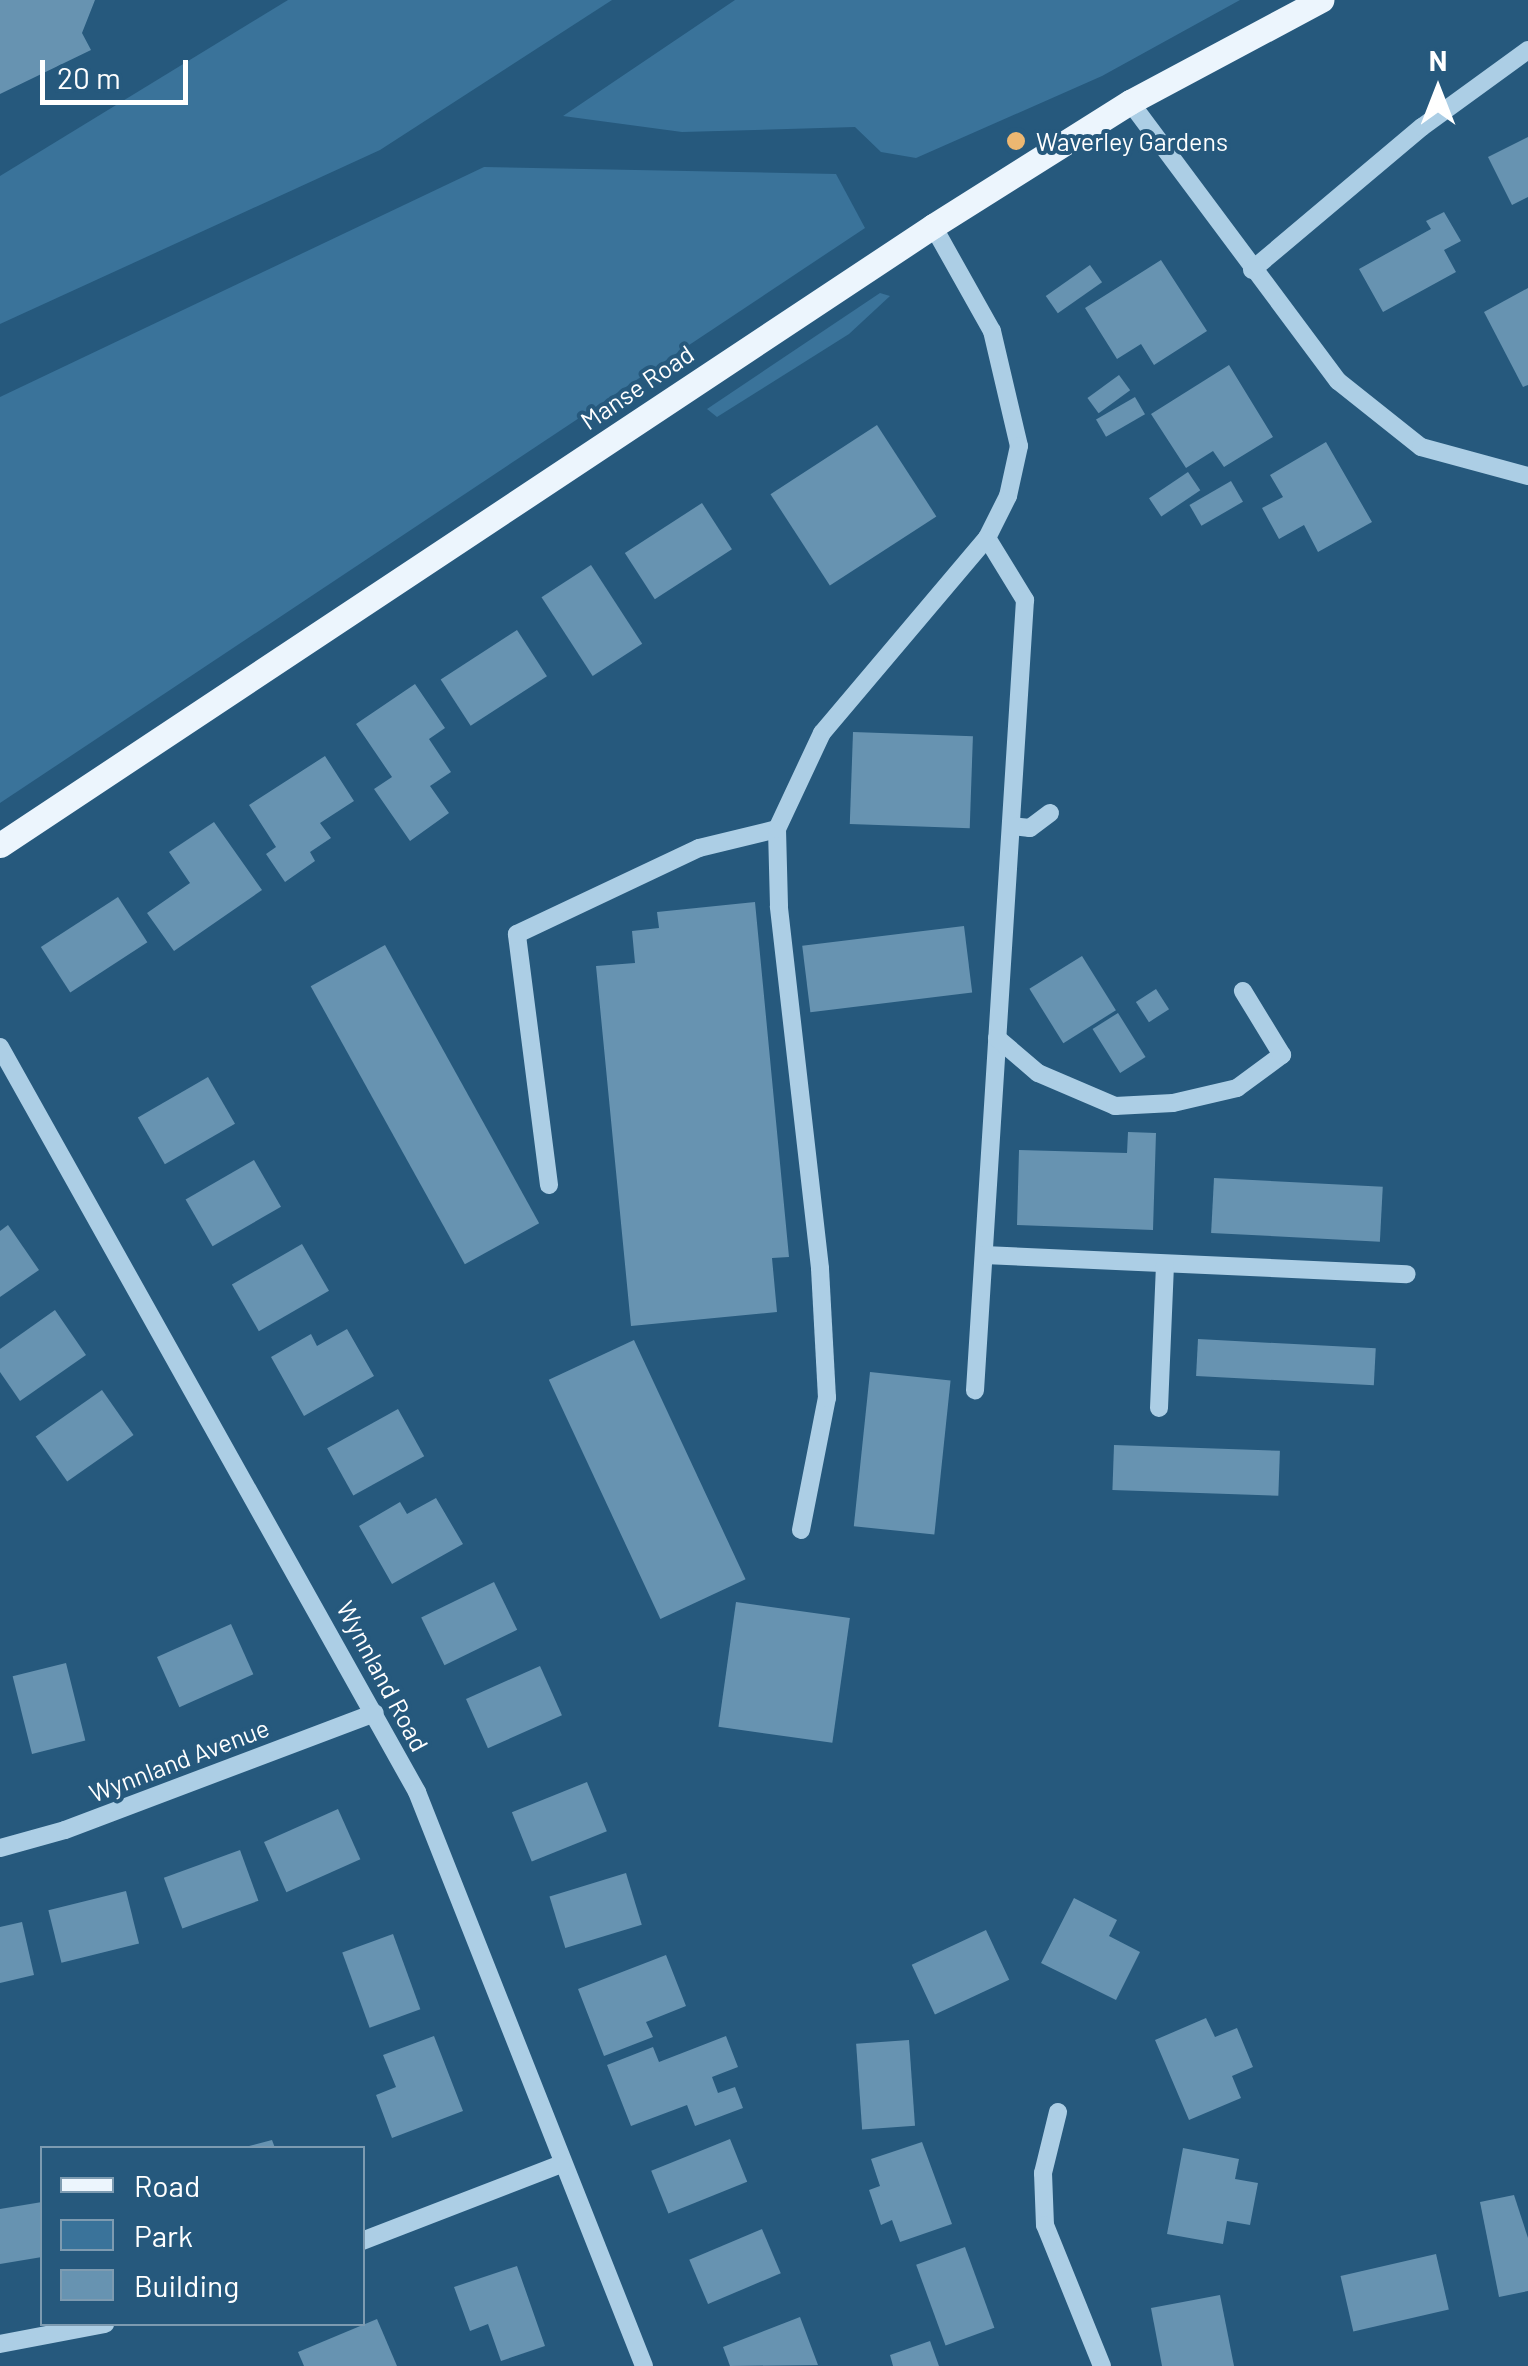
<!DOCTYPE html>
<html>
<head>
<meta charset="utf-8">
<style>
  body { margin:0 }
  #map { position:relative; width:1528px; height:2366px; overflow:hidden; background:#26597d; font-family:Barlow,sans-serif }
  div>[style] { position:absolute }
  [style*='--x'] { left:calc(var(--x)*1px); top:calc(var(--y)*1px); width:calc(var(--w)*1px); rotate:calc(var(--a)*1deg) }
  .green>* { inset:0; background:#3a739a }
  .building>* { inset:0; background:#6793b1; transform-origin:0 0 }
  .minor>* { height:18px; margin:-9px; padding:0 9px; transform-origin:9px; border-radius:9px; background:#accee5 }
  .major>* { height:25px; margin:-12.5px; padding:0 12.5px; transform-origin:12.5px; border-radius:12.5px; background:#ecf5fd }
  .dots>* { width:28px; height:28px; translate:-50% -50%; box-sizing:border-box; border:5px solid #26597d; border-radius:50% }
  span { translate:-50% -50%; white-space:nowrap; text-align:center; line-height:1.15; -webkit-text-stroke:8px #26597d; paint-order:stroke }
  .poi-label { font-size:25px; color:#fff }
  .left { translate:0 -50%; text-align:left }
  .street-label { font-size:25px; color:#fff }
  .legend { position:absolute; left:40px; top:2146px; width:325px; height:180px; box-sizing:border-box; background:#26597d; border:2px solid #7d9bb1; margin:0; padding:12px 18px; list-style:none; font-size:30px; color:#fff }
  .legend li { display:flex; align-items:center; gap:20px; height:50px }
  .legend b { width:50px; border:2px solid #7d9bb1 }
  .north { position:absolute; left:1388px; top:40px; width:100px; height:100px; -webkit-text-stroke:8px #26597d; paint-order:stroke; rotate:0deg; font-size:28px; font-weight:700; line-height:40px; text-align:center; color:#fff }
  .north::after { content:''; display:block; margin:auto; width:35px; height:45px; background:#fff; clip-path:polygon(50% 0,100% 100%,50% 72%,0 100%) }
  .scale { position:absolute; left:40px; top:60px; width:148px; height:45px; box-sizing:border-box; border:5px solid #fff; border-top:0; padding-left:12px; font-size:30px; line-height:35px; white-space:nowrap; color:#fff; -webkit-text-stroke:8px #26597d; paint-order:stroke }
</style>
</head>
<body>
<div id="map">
  <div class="green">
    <div style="clip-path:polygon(288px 0,612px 0,380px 150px,0 324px,0 176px)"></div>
    <div style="clip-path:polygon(735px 0,1240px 0,1102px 76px,916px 158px,881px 152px,855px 127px,682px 132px,563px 116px)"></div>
    <div style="clip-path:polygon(484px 167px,836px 174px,865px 228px,0 803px,0 397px)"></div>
    <div style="clip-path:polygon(880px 293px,890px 296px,849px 334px,717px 417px,707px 409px)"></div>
  </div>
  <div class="building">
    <div style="clip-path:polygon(0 0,95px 0,82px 33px,91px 50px,0 94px)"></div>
    <div style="clip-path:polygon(1528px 137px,1528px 197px,1512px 205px,1488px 157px)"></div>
    <div style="clip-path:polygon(1444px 212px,1461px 241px,1444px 250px,1456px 272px,1383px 312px,1359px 269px,1431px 229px,1426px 221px)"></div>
    <div style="clip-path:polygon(1161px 260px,1207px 331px,1154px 365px,1141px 344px,1117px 359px,1085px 308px)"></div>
    <div style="left:1090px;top:265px;width:21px;height:54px;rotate:55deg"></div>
    <div style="clip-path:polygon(1528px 288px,1528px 385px,1523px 387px,1484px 312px)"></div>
    <div style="clip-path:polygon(1229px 365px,1273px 437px,1224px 467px,1213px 451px,1186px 468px,1151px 414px)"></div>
    <div style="left:1119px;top:375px;width:19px;height:39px;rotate:54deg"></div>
    <div style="left:1135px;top:397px;width:20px;height:45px;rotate:60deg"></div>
    <div style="left:877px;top:425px;width:109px;height:127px;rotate:57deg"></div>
    <div style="clip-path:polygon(1326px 442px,1372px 522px,1318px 552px,1304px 525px,1279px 539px,1262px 508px,1283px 497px,1270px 475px)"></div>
    <div style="left:1188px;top:472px;width:22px;height:47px;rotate:56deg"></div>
    <div style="left:1231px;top:481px;width:24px;height:48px;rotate:60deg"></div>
    <div style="left:702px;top:503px;width:55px;height:92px;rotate:57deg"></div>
    <div style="left:591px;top:565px;width:94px;height:59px;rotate:57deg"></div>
    <div style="left:517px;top:630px;width:55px;height:91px;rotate:57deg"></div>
    <div style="clip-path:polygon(415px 684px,445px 728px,429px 739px,451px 772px,430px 786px,449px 813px,410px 841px,374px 789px,392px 777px,356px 724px)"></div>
    <div style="left:853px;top:732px;width:120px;height:92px;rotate:2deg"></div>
    <div style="clip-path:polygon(325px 756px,354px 801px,320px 823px,331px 838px,310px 852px,315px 861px,285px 882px,266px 854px,276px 847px,249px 805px)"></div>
    <div style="clip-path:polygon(214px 822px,262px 890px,174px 951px,147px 913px,190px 883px,169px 852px)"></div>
    <div style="left:118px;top:897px;width:54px;height:92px;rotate:57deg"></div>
    <div style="clip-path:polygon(755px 902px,789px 1257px,772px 1258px,777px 1312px,631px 1326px,596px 966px,635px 963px,632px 931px,659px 928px,657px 912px)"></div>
    <div style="left:964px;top:926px;width:67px;height:163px;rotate:83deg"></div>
    <div style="left:385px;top:945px;width:318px;height:85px;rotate:61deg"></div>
    <div style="left:1082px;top:956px;width:64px;height:62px;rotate:58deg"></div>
    <div style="left:1156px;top:989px;width:24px;height:24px;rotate:57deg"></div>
    <div style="left:1118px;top:1013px;width:52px;height:30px;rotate:58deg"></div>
    <div style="left:208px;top:1077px;width:54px;height:81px;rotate:60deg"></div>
    <div style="clip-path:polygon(1128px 1132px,1156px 1133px,1153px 1230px,1017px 1225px,1019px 1150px,1127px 1153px)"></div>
    <div style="left:254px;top:1160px;width:54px;height:79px;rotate:60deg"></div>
    <div style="left:1214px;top:1178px;width:169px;height:55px;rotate:3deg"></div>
    <div style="clip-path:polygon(8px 1225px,39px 1270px,0 1297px,0 1231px)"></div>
    <div style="left:302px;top:1244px;width:54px;height:81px;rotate:60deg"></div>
    <div style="clip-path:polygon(55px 1310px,86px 1355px,20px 1401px,0 1372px,0 1349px)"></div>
    <div style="clip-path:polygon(347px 1329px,374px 1376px,304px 1416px,271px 1357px,311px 1334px,317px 1346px)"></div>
    <div style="left:1198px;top:1339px;width:178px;height:37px;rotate:3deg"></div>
    <div style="left:634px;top:1340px;width:264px;height:94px;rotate:65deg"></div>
    <div style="left:870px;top:1372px;width:81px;height:155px;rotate:6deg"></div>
    <div style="left:102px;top:1390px;width:55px;height:81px;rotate:55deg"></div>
    <div style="left:398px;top:1409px;width:54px;height:81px;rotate:61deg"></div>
    <div style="left:1114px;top:1445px;width:166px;height:45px;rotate:2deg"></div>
    <div style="clip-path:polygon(436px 1498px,463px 1544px,392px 1584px,359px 1526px,400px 1502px,407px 1514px)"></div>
    <div style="left:494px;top:1582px;width:53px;height:81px;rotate:64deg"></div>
    <div style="left:736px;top:1602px;width:115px;height:126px;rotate:8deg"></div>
    <div style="left:231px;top:1624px;width:55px;height:81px;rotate:66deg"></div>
    <div style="left:66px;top:1663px;width:80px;height:55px;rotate:76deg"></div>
    <div style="left:540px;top:1666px;width:54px;height:81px;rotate:66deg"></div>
    <div style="left:587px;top:1782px;width:53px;height:81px;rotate:68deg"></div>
    <div style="left:338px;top:1809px;width:55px;height:81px;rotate:66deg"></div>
    <div style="left:240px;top:1850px;width:54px;height:81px;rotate:70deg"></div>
    <div style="left:626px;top:1873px;width:54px;height:80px;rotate:73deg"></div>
    <div style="left:126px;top:1891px;width:54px;height:80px;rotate:76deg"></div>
    <div style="clip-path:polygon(1074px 1898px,1117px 1920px,1109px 1936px,1140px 1952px,1116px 2000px,1041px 1963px)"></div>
    <div style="clip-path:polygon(22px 1922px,34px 1975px,0 1983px,0 1927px)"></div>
    <div style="left:986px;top:1930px;width:55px;height:82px;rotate:65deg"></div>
    <div style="left:393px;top:1934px;width:80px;height:54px;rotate:70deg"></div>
    <div style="clip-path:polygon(666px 1955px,686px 2006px,646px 2022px,653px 2037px,604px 2056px,578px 1989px)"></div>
    <div style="clip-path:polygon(1206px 2018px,1215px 2037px,1237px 2028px,1253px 2067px,1232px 2076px,1241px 2098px,1189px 2120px,1155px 2040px)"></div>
    <div style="clip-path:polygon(434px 2036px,463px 2111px,392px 2138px,376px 2095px,396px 2087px,383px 2055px)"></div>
    <div style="clip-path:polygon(726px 2036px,738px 2067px,712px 2077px,718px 2093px,735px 2087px,743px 2108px,695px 2126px,687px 2105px,631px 2126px,607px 2065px,653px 2047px,659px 2062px)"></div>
    <div style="left:909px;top:2040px;width:86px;height:53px;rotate:86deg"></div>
    <div style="left:730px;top:2139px;width:46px;height:85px;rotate:68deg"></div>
    <div style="clip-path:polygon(272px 2140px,275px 2148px,245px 2148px,245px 2147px)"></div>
    <div style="clip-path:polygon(922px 2142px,952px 2224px,900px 2242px,892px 2220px,881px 2225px,869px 2190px,880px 2186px,871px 2159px)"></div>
    <div style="clip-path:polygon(1183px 2148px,1239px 2159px,1235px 2179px,1258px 2183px,1250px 2225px,1227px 2221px,1223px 2244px,1167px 2234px)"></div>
    <div style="clip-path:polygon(1514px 2195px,1528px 2238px,1528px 2291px,1499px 2297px,1480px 2202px)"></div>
    <div style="clip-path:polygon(42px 2202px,42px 2257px,0 2264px,0 2209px)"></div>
    <div style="left:762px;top:2229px;width:48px;height:79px;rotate:67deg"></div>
    <div style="left:965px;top:2247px;width:86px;height:52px;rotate:70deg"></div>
    <div style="left:1436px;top:2254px;width:57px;height:98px;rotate:77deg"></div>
    <div style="clip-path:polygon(517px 2266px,545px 2346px,501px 2361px,488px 2324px,470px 2331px,454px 2287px)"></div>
    <div style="clip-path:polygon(1220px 2295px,1234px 2366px,1162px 2366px,1151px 2308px)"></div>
    <div style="clip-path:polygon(800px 2317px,818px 2365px,730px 2366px,723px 2347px)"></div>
    <div style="clip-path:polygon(377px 2319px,397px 2366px,304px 2366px,298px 2352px)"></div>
    <div style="clip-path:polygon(930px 2341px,939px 2366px,893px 2366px,890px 2355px)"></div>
  </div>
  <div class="minor">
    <div style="--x:1130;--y:102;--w:348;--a:53.3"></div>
    <div style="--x:1338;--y:381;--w:106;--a:38.5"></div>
    <div style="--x:1421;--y:447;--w:111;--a:15.2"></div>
    <div style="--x:933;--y:226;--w:120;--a:60.7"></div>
    <div style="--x:992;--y:331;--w:118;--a:76.8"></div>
    <div style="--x:1019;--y:446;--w:51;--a:102.4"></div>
    <div style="--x:1008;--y:496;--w:47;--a:116.6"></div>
    <div style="--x:987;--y:538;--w:73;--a:58.5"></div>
    <div style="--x:1025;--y:600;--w:792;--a:93.62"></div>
    <div style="--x:1252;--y:270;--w:222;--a:-40.1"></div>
    <div style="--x:1422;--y:127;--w:131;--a:-36"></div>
    <div style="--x:1011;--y:826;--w:19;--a:6"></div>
    <div style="--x:1030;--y:828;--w:25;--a:-37"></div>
    <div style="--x:997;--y:1038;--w:54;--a:40.5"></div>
    <div style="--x:1038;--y:1073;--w:84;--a:23.2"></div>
    <div style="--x:1115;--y:1106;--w:58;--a:-3"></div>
    <div style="--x:1173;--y:1103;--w:66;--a:-13.2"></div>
    <div style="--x:1237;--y:1088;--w:56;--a:-36.3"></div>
    <div style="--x:1282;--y:1055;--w:75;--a:-121.4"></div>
    <div style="--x:0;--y:1047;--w:854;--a:60.76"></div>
    <div style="--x:417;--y:1792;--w:617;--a:68.42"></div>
    <div style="--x:549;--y:1185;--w:253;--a:-97.3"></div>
    <div style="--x:517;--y:934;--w:201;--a:-25.3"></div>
    <div style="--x:699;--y:848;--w:80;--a:-13.7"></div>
    <div style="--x:984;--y:1255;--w:423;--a:2.6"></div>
    <div style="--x:1159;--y:1408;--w:143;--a:-87.6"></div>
    <div style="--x:801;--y:1530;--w:135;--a:-78.9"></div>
    <div style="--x:827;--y:1398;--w:130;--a:-93.1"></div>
    <div style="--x:820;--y:1268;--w:364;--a:-96.5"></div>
    <div style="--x:779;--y:906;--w:77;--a:-91.5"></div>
    <div style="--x:777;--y:829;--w:106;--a:-64.9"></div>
    <div style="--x:822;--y:733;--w:255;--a:-49.8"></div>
    <div style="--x:0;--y:1848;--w:67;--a:-15.5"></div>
    <div style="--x:65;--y:1830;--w:331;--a:-20.7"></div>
    <div style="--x:1058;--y:2112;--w:63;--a:103.8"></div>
    <div style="--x:1043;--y:2173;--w:52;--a:87.8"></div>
    <div style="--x:1045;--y:2225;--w:152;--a:68"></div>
    <div style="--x:362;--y:2241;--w:214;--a:-21.1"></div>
    <div style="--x:0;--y:2344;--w:107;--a:-10.8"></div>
  </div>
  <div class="major">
    <div style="--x:0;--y:845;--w:1120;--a:-33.56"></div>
    <div style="--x:933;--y:226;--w:233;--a:-32.2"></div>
    <div style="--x:1130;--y:102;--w:217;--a:-28.1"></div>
  </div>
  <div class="dots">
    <div style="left:1016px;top:141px;background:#edb771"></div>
  </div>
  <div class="poi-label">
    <span class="left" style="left:1036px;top:141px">Waverley Gardens</span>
  </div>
  <div class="street-label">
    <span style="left:637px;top:387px;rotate:-34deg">Manse Road</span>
    <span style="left:383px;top:1676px;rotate:62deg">Wynnland Road</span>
    <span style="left:179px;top:1760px;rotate:-21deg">Wynnland Avenue</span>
  </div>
  <ul class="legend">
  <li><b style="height:12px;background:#ecf5fd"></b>Road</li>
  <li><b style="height:28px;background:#3a739a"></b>Park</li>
  <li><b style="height:28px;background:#6793b1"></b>Building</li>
  </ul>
  <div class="north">N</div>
  <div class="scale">20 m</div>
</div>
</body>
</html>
